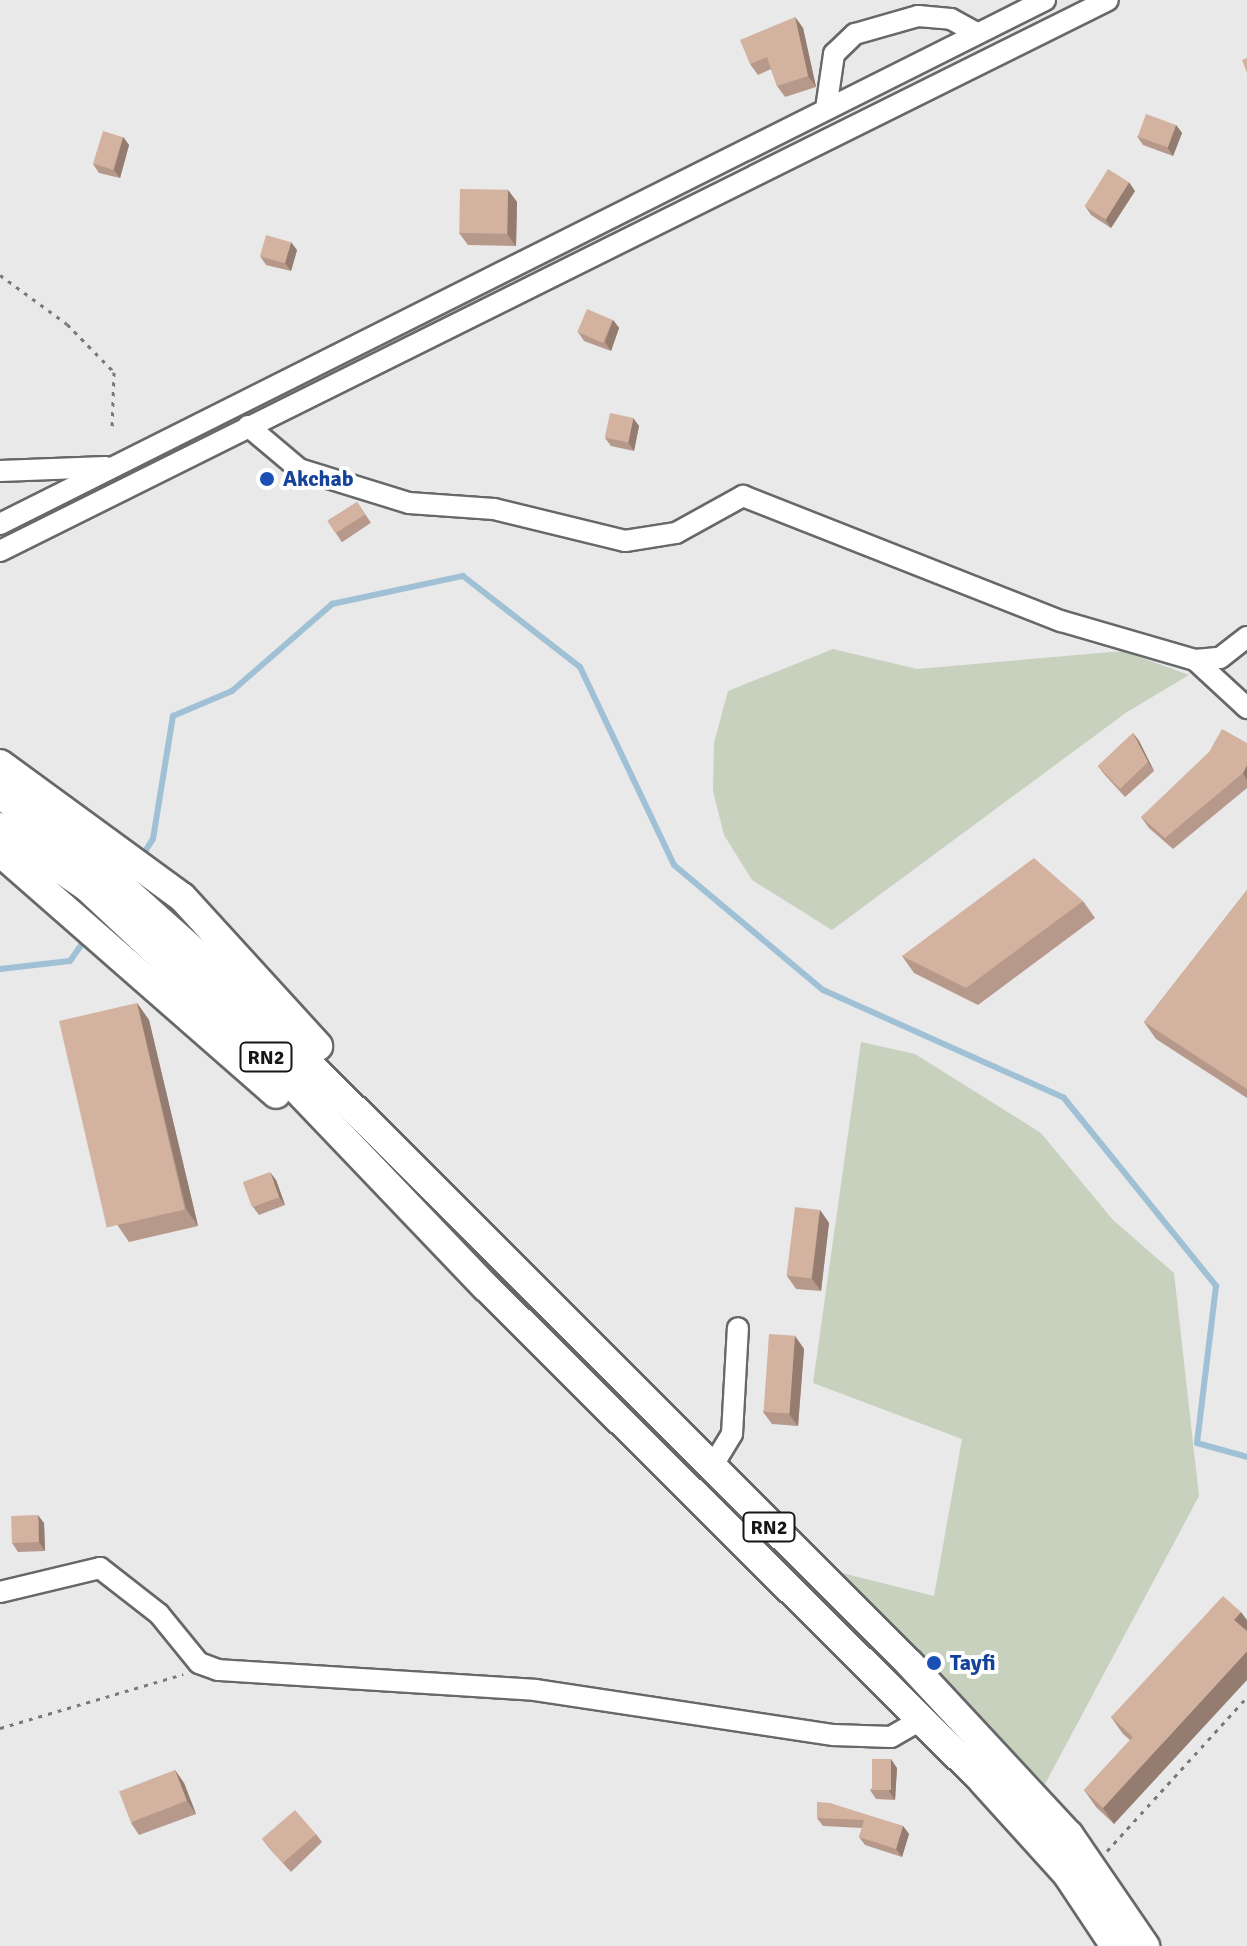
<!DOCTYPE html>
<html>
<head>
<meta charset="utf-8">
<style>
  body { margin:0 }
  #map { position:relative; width:1247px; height:1946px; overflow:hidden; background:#e9e9ea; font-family:Signika,sans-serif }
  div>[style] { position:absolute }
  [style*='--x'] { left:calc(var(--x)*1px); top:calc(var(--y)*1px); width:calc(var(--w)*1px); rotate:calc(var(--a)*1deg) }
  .green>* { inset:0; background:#c7d1be }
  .stream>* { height:6px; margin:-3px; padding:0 3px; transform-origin:3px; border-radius:3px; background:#9fc0d5 }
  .path>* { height:3px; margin-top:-1.5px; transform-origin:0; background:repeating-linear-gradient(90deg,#787879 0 4px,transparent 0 10px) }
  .roads { filter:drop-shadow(2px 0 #676869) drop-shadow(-2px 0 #676869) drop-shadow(0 2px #676869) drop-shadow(0 -2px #676869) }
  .minor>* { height:20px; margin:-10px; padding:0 10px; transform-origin:10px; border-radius:10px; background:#fff }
  .highway>* { height:28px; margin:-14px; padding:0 14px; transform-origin:14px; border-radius:14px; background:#fff }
  .wall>* { inset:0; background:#b6998a; transform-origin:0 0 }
  .shaded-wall>* { inset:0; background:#947d70 }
  .building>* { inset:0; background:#d4b2a0; transform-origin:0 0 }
  .dots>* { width:22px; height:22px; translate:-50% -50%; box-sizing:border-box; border:4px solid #fff; border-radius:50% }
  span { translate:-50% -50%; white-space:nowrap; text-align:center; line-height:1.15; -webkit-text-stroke:8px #fff; paint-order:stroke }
  .shield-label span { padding:2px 6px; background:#fff; border:2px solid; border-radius:6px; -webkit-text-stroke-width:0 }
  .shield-label { font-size:20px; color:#161616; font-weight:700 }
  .transit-label { font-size:22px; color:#164399; font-weight:700 }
  .left { translate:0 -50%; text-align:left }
</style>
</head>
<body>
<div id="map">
  <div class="green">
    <div style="clip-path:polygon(833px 649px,917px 669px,1123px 651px,1189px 675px,1127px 712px,832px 930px,752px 880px,724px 835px,713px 791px,714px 743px,728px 691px)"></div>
    <div style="clip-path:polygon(861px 1042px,915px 1054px,1041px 1133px,1113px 1220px,1174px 1273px,1199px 1496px,1045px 1784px,838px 1572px,934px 1596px,962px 1439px,813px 1383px)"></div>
  </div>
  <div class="stream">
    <div style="--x:142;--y:856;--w:20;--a:-57"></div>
    <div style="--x:153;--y:839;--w:125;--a:-80.8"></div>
    <div style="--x:173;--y:716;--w:64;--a:-23"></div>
    <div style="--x:232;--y:691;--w:133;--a:-41"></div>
    <div style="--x:332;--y:604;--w:134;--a:-12.1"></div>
    <div style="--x:463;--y:576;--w:148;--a:37.9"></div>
    <div style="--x:580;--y:667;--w:219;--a:64.6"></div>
    <div style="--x:674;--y:865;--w:194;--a:40"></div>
    <div style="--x:823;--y:990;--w:264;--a:24.1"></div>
    <div style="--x:1064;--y:1098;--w:242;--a:51"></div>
    <div style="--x:1216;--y:1286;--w:158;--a:96.9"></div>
    <div style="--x:1197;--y:1443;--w:52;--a:15.6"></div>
    <div style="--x:0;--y:969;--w:70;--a:-6.5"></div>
    <div style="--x:70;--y:961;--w:28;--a:-55"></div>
  </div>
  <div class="path">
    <div style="--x:0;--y:275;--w:83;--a:36.2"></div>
    <div style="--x:67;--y:324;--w:67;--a:45.6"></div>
    <div style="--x:114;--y:372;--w:56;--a:92"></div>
    <div style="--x:0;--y:1728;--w:191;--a:-16.4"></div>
    <div style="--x:1107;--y:1851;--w:208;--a:-47.7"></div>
  </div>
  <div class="roads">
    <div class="minor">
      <div style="--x:826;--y:109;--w:56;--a:-81.7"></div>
      <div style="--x:834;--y:54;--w:29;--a:-44"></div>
      <div style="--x:855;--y:34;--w:66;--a:-15.9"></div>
      <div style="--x:918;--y:16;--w:33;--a:5"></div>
      <div style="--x:951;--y:19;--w:26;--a:29"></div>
      <div style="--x:248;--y:426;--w:67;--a:40.1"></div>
      <div style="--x:299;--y:469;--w:115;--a:17.2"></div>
      <div style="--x:409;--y:503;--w:85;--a:4"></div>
      <div style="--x:494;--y:509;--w:135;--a:13.7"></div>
      <div style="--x:625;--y:541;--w:52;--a:-8.9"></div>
      <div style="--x:676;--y:533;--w:77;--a:-28.9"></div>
      <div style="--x:743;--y:496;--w:342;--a:21.5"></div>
      <div style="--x:1061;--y:621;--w:140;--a:16.2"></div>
      <div style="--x:1195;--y:660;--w:25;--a:-5"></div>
      <div style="--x:1220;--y:658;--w:34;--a:-38"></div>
      <div style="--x:0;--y:471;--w:106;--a:-2.2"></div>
      <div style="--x:0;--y:524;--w:1169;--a:-26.63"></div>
      <div style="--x:0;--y:551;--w:1237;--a:-26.44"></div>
      <div style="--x:1195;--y:660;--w:71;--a:42.7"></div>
      <div style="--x:710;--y:1470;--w:42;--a:-58.6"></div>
      <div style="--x:732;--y:1434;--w:106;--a:-86.8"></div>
      <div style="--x:0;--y:1592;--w:103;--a:-13.5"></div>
      <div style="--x:100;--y:1568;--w:75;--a:37.9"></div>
      <div style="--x:159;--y:1614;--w:63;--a:50.8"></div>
      <div style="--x:199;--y:1663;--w:20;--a:20"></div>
      <div style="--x:218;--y:1670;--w:318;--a:3.6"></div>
      <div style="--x:535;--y:1690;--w:302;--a:8.6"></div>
      <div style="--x:834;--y:1735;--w:57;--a:2"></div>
      <div style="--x:891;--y:1737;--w:36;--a:-30"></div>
    </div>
    <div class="highway">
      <div style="--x:0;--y:764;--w:225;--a:36.2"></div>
      <div style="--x:182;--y:897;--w:202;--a:47.6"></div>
      <div style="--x:0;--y:794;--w:128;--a:36.4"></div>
      <div style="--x:103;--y:870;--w:150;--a:41.8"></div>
      <div style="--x:215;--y:970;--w:982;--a:44.96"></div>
      <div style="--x:910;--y:1664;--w:233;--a:47.1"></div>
      <div style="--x:1069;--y:1835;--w:135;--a:55.6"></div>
      <div style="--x:0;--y:827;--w:106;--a:34.6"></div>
      <div style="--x:87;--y:887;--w:212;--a:43.1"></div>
      <div style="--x:242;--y:1032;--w:353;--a:46.3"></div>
      <div style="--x:486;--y:1287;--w:699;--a:44.83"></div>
      <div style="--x:982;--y:1780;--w:127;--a:47.9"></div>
      <div style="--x:1067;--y:1874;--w:87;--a:56.3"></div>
      <div style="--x:0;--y:852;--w:367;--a:41.2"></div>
    </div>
  </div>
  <div class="wall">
    <div style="clip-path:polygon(795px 17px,803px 28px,816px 87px,785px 97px,777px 86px,771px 69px,758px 75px,750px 64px)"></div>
    <div style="clip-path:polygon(1176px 125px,1182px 133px,1173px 156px,1143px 145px,1137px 136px)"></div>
    <div style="clip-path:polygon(123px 137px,129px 145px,120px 178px,99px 173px,93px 164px)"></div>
    <div style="clip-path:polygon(508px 190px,517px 202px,516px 246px,468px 245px,459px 233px)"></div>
    <div style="clip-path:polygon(1135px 191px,1111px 228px,1091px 215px,1085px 206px)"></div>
    <div style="clip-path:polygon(297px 250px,291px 271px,266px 265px,260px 256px)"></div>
    <div style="clip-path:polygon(613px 320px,619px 328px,611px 351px,584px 341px,578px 332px)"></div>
    <div style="clip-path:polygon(633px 418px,639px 426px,634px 451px,611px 446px,605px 438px)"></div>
    <div style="left:357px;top:502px;width:25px;height:35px;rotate:56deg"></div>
    <div style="clip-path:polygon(1133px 733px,1139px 741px,1154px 771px,1125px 797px,1104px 774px,1098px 766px)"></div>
    <div style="clip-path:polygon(1247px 743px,1247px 788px,1173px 849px,1149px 828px,1141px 817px)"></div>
    <div style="clip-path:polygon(1247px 890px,1247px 1098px,1156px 1039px,1144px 1022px)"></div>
    <div style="clip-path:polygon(1083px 901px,1095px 918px,978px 1005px,914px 973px,902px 956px)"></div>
    <div style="clip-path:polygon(137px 1003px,149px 1020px,198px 1226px,129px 1242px,118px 1226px)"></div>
    <div style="clip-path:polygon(276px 1180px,285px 1205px,259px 1215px,253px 1207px)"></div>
    <div style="clip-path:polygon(820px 1210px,829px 1223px,821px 1291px,796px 1289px,787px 1276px)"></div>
    <div style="clip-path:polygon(795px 1336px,804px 1349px,798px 1426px,772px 1424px,763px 1412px)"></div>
    <div style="clip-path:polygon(44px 1523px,45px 1551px,18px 1552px,12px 1543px)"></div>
    <div style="clip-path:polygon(1241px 1612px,1114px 1824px,1096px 1807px,1084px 1790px,1130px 1740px,1123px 1734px,1111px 1717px)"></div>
    <div style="clip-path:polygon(897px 1768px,895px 1800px,876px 1799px,870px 1790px)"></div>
    <div style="clip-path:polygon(175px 1770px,184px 1783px,196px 1814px,139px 1835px,131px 1823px)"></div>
    <div style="clip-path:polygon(817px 1802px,903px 1826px,909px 1834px,902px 1857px,865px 1845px,859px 1837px,862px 1828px,823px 1826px,817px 1818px)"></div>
    <div style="clip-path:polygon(316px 1834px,322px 1842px,291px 1872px,269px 1848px,263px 1840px)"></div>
  </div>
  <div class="shaded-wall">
    <div style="clip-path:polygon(795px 17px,803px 28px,816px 87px,808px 76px)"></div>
    <div style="clip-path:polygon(1176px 125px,1182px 133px,1173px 156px,1167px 147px)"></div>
    <div style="clip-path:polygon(123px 137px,129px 145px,120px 178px,114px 170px)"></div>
    <div style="clip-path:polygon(1129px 182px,1135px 191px,1111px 228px,1105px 219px)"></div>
    <div style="clip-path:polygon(508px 190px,517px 202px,516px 246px,507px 234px)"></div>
    <div style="clip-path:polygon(291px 242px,297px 250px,291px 271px,285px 263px)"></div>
    <div style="clip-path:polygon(613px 320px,619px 328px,611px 351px,605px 342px)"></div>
    <div style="clip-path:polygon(633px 418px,639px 426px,634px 451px,628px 442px)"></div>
    <div style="clip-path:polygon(1133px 733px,1139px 741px,1154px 771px,1148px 762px)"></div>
    <div style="clip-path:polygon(1247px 765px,1247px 780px,1243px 773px)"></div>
    <div style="clip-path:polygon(137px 1003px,149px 1020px,198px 1226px,186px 1209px)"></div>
    <div style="clip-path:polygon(270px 1172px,276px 1180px,285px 1205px,279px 1197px)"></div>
    <div style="clip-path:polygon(820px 1210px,829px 1223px,821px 1291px,812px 1279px)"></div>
    <div style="clip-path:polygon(795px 1336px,804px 1349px,798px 1426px,789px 1414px)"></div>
    <div style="clip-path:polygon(38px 1515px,44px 1523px,45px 1551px,39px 1542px)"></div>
    <div style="clip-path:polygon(1241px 1612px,1247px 1620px,1247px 1635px,1234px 1620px)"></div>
    <div style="clip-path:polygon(1247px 1651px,1247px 1680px,1114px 1824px,1103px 1808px)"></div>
    <div style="clip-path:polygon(891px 1759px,897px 1768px,895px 1800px,889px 1791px)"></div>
    <div style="clip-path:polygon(175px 1770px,184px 1783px,196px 1814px,187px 1801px)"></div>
    <div style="clip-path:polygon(903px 1826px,909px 1834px,902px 1857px,896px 1849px)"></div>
  </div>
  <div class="building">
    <div style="clip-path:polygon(795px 17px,808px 76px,777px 86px,767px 57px,750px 64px,740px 40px)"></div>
    <div style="clip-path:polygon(1247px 58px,1247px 73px,1242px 60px)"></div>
    <div style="left:1146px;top:114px;width:32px;height:24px;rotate:20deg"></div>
    <div style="left:103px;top:131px;width:21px;height:34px;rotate:17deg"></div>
    <div style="left:1108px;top:169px;width:25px;height:44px;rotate:32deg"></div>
    <div style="left:460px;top:189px;width:48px;height:44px;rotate:1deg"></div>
    <div style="left:266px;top:235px;width:26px;height:22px;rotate:16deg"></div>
    <div style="left:587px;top:309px;width:28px;height:25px;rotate:23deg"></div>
    <div style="left:610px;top:413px;width:24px;height:25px;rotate:12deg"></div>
    <div style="left:357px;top:502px;width:15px;height:35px;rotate:58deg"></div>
    <div style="clip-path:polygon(1222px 729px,1247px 743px,1247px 765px,1243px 773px,1165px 838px,1141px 817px,1209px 752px)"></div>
    <div style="clip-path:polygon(1133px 733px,1148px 762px,1120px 789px,1098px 766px)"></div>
    <div style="clip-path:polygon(1034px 858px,1083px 901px,966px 988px,902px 956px)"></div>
    <div style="clip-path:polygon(1247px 890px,1247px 1089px,1144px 1022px)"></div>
    <div style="left:137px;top:1003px;width:212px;height:80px;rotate:77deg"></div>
    <div style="left:270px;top:1172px;width:27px;height:29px;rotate:70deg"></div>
    <div style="left:795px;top:1207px;width:25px;height:69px;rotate:7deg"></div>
    <div style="left:769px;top:1334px;width:26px;height:78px;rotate:4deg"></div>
    <div style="left:38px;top:1515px;width:27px;height:27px;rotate:88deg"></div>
    <div style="clip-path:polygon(1223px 1596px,1241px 1612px,1234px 1620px,1247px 1631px,1247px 1651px,1103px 1808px,1084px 1790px,1133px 1737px,1111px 1717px)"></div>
    <div style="left:872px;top:1759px;width:19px;height:31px"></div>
    <div style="left:175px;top:1770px;width:33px;height:60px;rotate:69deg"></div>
    <div style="clip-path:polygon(817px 1802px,830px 1803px,903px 1826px,896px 1849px,859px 1837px,864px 1820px,817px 1818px)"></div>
    <div style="left:295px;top:1810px;width:32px;height:44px;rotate:49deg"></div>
  </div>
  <div class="dots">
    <div style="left:267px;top:479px;background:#1a4fb4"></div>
    <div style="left:934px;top:1663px;background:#1a4fb4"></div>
  </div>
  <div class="shield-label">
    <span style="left:266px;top:1057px">RN2</span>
    <span style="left:769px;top:1527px">RN2</span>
  </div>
  <div class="transit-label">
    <span class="left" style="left:283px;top:479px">Akchab</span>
    <span class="left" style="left:950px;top:1663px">Tayfi</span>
  </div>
</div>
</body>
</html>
